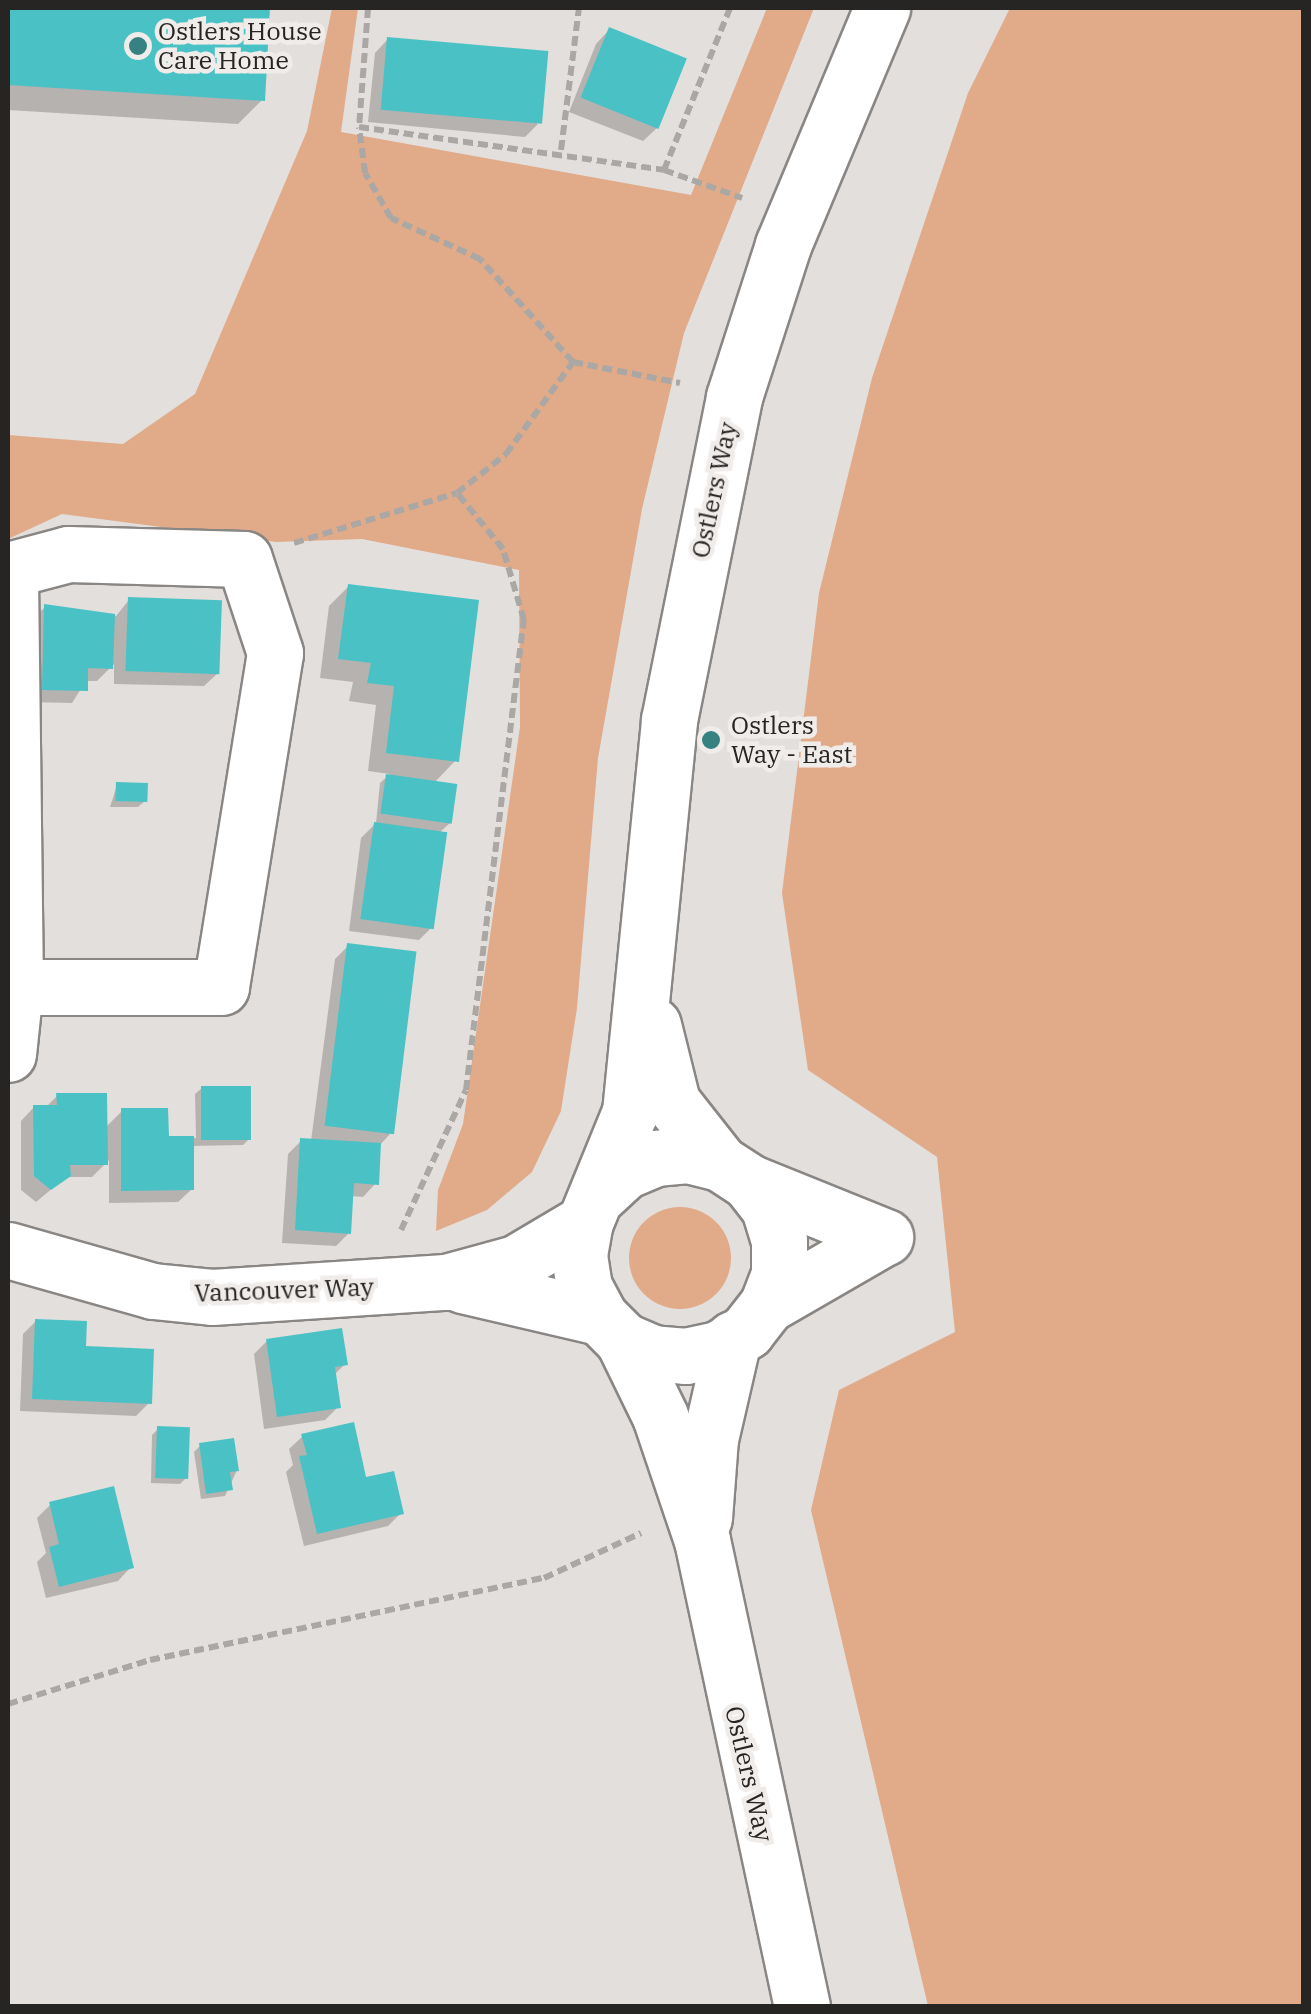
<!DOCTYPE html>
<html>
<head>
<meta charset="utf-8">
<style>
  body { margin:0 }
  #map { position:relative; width:1311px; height:2014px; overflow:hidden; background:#e3dfdc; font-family:"IBM Plex Serif",serif }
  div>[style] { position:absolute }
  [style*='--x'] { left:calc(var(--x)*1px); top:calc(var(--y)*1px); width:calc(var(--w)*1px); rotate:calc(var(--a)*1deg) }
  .green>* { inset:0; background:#e1aa89 }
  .round { border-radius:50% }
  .shadow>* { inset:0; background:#0003 }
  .building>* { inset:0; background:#4ac2c5; transform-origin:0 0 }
  .path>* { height:6px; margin-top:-3px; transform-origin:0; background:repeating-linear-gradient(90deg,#aaa7a4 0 10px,transparent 0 15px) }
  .roads { filter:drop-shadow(2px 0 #898684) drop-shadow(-2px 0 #898684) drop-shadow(0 2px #898684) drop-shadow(0 -2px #898684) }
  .minor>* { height:55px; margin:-27.5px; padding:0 27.5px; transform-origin:27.5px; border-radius:27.5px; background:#fff }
  .dots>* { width:28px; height:28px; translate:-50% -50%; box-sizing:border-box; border:5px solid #f0ecea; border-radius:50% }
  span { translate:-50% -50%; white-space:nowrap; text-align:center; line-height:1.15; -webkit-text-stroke:9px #f0ecea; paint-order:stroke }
  .poi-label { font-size:25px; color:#262524 }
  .left { translate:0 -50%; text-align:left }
  .street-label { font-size:25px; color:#262524 }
  .frame { position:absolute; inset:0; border:10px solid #262524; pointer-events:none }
</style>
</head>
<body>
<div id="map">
  <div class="green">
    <div style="clip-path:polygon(332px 8px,358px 8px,341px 132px,691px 195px,767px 8px,814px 8px,684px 333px,642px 509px,598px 758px,577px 1008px,561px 1111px,532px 1172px,487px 1210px,436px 1231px,438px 1190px,463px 1124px,520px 727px,519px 570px,362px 539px,276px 542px,62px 514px,8px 539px,8px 435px,123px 444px,195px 394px,307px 131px)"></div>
    <div style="clip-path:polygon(1010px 8px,1303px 8px,1303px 2006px,928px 2006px,811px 1510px,839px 1390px,955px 1332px,937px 1157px,808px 1070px,782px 893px,819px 593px,872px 378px,968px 93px)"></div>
    <div class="round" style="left:629px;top:1207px;width:102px;height:102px"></div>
  </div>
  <div class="shadow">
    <div style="clip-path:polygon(8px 8px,268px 8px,262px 100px,238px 124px,8px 110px)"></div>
    <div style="clip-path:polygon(609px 30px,657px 128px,643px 141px,569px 112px,596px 44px)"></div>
    <div style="clip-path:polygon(388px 39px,538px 124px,525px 137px,368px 122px,375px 53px)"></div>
    <div style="clip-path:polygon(349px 586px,456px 760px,434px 783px,450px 823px,439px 833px,432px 927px,419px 940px,349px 931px,361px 838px,376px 823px,380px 783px,390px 774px,368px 771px,376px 705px,349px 701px,353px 682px,320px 678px,329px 606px)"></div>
    <div style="clip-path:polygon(129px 600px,218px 673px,204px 686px,114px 684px,114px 664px,97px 681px,86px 681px,72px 703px,29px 702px,32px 620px,45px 607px,116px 616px)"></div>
    <div style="clip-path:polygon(117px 785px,145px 801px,138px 807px,110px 807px)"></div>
    <div style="clip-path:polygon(348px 946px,390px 1134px,379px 1146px,376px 1183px,363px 1197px,351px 1196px,349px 1233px,336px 1246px,282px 1243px,288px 1154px,301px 1141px,311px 1141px,335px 959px)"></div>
    <div style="clip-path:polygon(202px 1088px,249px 1139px,243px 1145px,192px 1146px,192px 1189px,178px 1202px,109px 1203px,109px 1160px,92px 1177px,66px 1177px,36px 1202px,21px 1190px,21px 1121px,34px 1107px,46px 1107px,57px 1096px,105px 1128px,122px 1111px,166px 1139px,196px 1138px,195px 1094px)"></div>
    <div style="clip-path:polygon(36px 1321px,83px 1348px,149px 1403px,136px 1416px,20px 1411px,23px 1334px)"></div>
    <div style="clip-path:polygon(267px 1341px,345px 1364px,334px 1375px,338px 1407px,325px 1420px,264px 1429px,254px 1354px)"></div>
    <div style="clip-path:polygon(158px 1429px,186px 1478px,180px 1484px,151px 1483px,152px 1435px)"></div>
    <div style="clip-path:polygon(303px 1436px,365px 1480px,401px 1513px,388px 1526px,304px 1546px,286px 1472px,293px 1465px,289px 1449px)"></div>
    <div style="clip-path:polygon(200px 1446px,237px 1470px,225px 1496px,201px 1499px,194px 1452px)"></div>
    <div style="clip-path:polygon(50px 1505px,131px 1567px,118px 1581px,46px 1598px,37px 1562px,46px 1553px,37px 1518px)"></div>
  </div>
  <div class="building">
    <div style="clip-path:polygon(8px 8px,270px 8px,265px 101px,8px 85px)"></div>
    <div style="left:609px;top:27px;width:84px;height:76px;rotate:22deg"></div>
    <div style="left:387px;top:37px;width:162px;height:73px;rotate:5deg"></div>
    <div style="clip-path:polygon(348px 584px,479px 600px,459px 762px,386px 753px,394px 686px,367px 683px,371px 663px,338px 659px)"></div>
    <div style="left:128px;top:597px;width:94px;height:74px;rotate:2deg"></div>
    <div style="clip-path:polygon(44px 604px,115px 614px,113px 669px,88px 668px,88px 691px,42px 690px)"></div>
    <div style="left:386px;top:774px;width:72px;height:40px;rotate:8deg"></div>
    <div style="left:116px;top:782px;width:32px;height:19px;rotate:2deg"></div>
    <div style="left:374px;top:822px;width:74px;height:98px;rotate:8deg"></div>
    <div style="left:347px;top:943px;width:70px;height:184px;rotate:7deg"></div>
    <div style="left:201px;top:1086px;width:50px;height:54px"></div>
    <div style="clip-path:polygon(56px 1093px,107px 1093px,108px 1165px,70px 1165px,71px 1176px,51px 1190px,34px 1176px,33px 1105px,57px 1105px)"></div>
    <div style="clip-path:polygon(121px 1108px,168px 1108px,169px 1136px,194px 1136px,194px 1190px,121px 1191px)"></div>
    <div style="clip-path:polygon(300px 1138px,381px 1143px,379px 1185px,354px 1183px,351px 1234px,295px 1230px)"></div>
    <div style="clip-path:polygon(35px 1319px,87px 1321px,86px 1346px,154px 1349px,152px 1404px,32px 1399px)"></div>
    <div style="clip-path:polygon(342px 1328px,348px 1365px,335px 1367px,341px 1408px,277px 1417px,266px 1339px)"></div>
    <div style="clip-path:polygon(354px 1422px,366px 1477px,394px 1471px,404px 1514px,317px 1534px,299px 1456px,307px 1455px,301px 1434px)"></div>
    <div style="left:157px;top:1426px;width:33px;height:52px;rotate:2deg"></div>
    <div style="clip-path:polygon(234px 1438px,239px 1471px,230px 1472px,233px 1490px,206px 1494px,199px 1443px)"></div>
    <div style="clip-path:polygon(114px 1486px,134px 1568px,59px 1587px,49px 1547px,59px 1544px,49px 1502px)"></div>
  </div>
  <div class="path">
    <div style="--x:368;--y:8;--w:119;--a:94.3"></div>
    <div style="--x:359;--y:127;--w:308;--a:8"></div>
    <div style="--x:664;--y:170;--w:83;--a:19.7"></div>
    <div style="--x:561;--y:150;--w:143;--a:-82.8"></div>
    <div style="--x:664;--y:170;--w:175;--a:-67.8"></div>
    <div style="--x:573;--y:362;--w:109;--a:11.1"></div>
    <div style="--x:294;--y:543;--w:170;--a:-17.1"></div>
    <div style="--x:457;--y:493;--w:63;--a:-38.5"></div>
    <div style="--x:506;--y:454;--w:114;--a:-53.9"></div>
    <div style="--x:573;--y:362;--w:139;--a:-132.1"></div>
    <div style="--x:480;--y:259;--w:98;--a:-155.3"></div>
    <div style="--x:391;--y:218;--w:52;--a:-120"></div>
    <div style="--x:365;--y:173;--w:46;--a:-97.4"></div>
    <div style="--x:401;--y:1230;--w:154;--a:-65.1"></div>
    <div style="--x:466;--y:1090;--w:474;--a:-83"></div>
    <div style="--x:524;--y:620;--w:74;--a:-106.5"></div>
    <div style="--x:503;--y:549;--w:72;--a:-129.4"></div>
    <div style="--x:8;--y:1704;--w:149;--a:-17.2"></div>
    <div style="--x:150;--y:1660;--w:402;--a:-11.8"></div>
    <div style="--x:544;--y:1578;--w:107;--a:-24.9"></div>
  </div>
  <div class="roads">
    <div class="minor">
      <div style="--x:8;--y:570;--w:62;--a:-14.9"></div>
      <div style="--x:68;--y:554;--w:176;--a:1.6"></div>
      <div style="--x:244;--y:559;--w:99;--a:71.7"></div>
      <div style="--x:275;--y:653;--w:338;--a:99.2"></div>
      <div style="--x:221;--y:987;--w:206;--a:180"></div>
      <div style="--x:653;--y:1025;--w:79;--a:76.1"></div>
      <div style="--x:672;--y:1102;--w:78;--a:51.8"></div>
      <div style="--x:8;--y:1054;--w:67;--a:-84"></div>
      <div style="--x:15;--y:987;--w:417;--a:-90.7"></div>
      <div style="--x:749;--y:1182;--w:147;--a:22"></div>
      <div style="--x:600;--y:1194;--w:34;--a:-43"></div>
      <div style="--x:625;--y:1171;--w:33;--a:-23"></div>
      <div style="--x:655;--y:1158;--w:33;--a:-5"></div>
      <div style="--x:688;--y:1155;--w:33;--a:14"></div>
      <div style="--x:720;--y:1163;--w:35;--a:33"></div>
      <div style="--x:749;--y:1182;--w:33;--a:52"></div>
      <div style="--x:769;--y:1208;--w:34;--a:73"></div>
      <div style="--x:779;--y:1240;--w:34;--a:90"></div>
      <div style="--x:779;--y:1274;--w:33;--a:111"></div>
      <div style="--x:767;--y:1305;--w:33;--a:128"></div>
      <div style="--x:747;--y:1331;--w:34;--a:148"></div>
      <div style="--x:718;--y:1349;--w:33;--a:168"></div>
      <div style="--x:686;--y:1356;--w:33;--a:-175"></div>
      <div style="--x:653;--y:1353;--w:33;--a:-157"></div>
      <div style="--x:623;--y:1340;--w:33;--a:-135"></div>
      <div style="--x:600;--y:1317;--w:34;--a:-118"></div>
      <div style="--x:584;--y:1287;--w:32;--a:-99"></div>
      <div style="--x:579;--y:1255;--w:34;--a:-80"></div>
      <div style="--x:585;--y:1222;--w:119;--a:-67.8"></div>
      <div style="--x:630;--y:1112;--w:394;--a:-84.3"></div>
      <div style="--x:669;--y:720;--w:329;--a:-78.6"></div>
      <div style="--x:734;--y:397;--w:160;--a:-72.1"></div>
      <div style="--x:783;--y:245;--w:257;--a:-67.3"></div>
      <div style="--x:8;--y:1250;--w:151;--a:15.8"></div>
      <div style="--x:153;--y:1291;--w:59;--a:5.8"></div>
      <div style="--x:212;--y:1297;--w:234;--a:-3.7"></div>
      <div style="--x:446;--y:1282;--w:73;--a:-15.2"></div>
      <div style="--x:516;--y:1263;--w:80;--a:-30.7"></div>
      <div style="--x:462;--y:1285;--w:142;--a:13.1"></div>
      <div style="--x:767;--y:1305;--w:136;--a:-30"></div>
      <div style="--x:623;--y:1340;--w:85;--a:64"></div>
      <div style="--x:660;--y:1416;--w:131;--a:71.3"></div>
      <div style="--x:702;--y:1540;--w:477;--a:77.9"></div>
      <div style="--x:704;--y:1518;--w:79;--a:-85.7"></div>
      <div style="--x:710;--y:1439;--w:103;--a:-77"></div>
    </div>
  </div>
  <div class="dots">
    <div style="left:138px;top:46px;background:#388183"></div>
    <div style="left:711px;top:740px;background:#388183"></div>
  </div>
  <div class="poi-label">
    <span class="left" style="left:158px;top:46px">Ostlers House<br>Care Home</span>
    <span class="left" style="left:731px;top:740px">Ostlers<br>Way - East</span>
  </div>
  <div class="street-label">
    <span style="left:714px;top:490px;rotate:-78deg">Ostlers Way</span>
    <span style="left:284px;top:1290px;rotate:-2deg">Vancouver Way</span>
    <span style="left:749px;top:1774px;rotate:77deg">Ostlers Way</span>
  </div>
  <div class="frame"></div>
</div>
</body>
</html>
